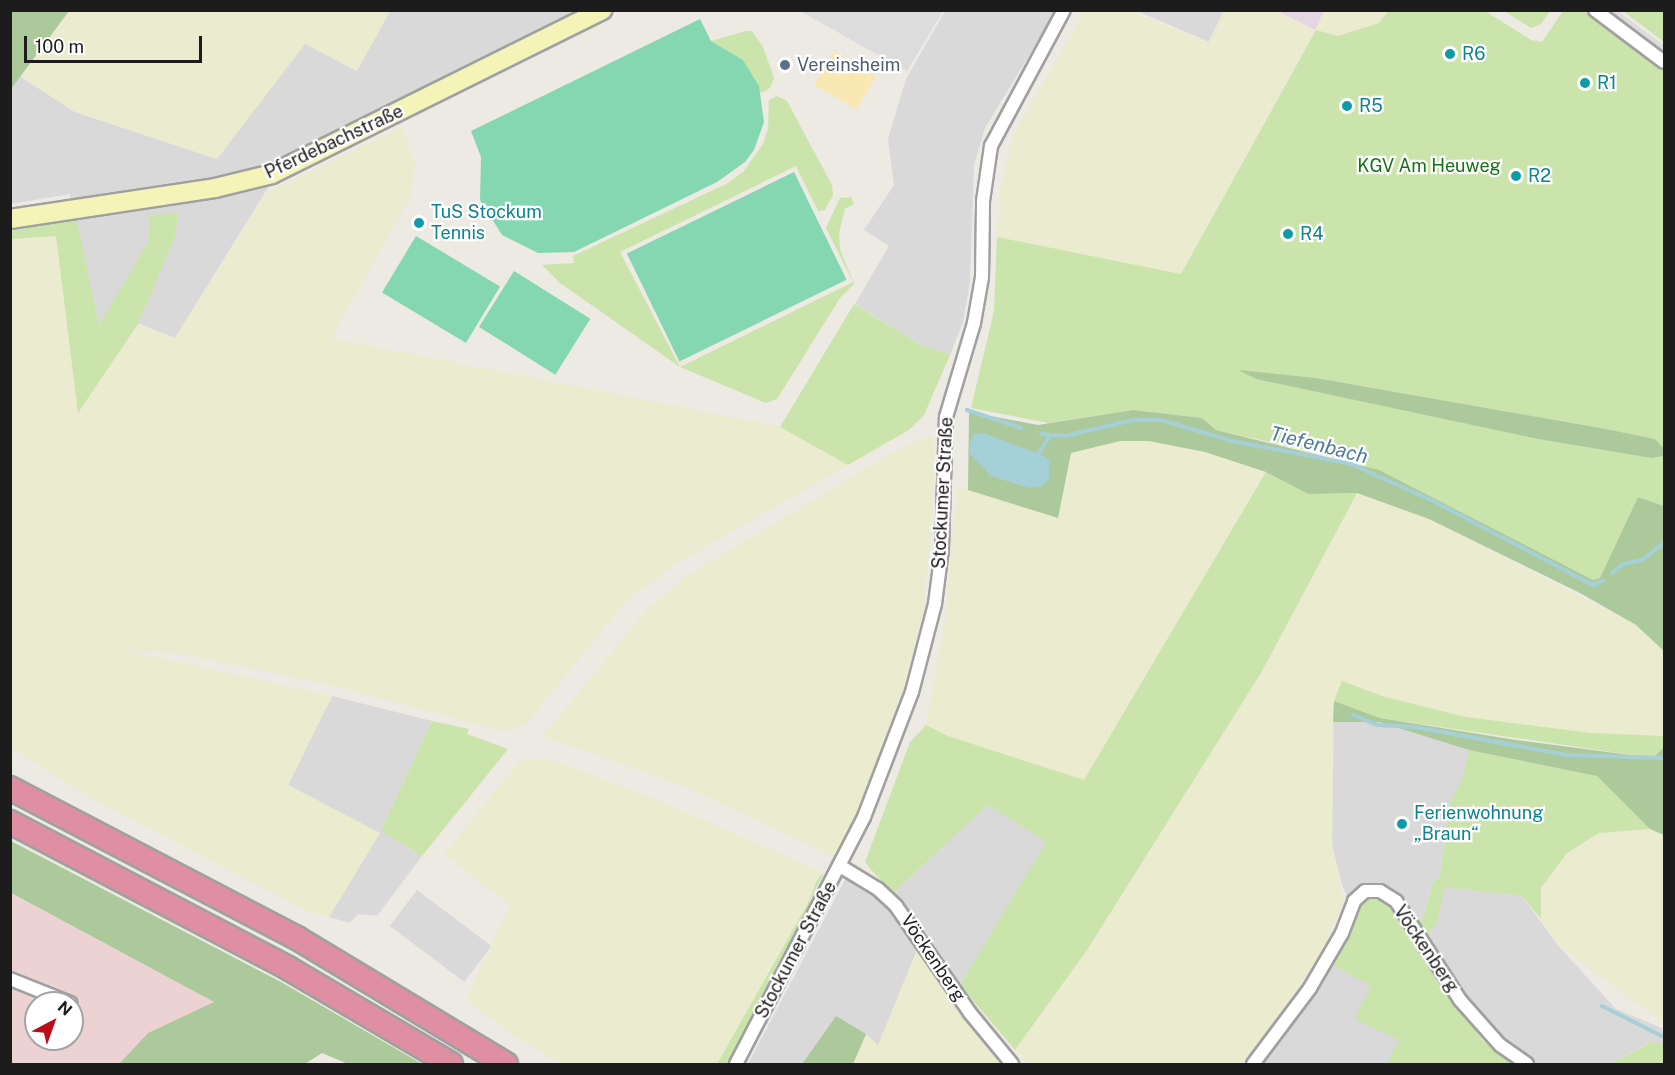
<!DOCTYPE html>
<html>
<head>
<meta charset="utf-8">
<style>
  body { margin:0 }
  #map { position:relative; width:1675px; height:1075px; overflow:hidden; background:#ede9e3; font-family:"Public Sans",sans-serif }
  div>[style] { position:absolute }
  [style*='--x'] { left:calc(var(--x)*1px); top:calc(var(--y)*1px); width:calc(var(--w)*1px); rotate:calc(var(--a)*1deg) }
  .residential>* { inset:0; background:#dad9d9; transform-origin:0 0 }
  .commercial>* { inset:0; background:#edd2d3 }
  .industrial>* { inset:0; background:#e6d5e3 }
  .farmland>* { inset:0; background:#eaebcf }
  .grass>* { inset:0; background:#cbe4ab }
  .forest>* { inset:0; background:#abc99a }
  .sand>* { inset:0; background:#f9e7b4; transform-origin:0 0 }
  .pitch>* { inset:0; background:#85d7b2; transform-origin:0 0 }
  .parking>* { inset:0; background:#dcdcdc }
  .water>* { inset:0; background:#a6d0d8 }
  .stream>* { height:4px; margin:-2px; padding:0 2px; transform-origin:2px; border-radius:2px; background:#a6d0d8 }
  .roads { filter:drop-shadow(2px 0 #a0a0a0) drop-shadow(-2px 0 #a0a0a0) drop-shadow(0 2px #a0a0a0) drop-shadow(0 -2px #a0a0a0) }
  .street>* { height:12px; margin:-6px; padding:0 6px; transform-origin:6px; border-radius:6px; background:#fff }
  .secondary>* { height:18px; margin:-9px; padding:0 9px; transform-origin:9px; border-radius:9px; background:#f4f4b9 }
  .highway>* { height:22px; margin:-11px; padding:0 11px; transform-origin:11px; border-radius:11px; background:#e08fa3 }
  .dots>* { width:16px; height:16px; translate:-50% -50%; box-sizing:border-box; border:3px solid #fff; border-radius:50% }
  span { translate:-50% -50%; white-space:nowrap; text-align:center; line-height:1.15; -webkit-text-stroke:4.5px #fff; paint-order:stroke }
  .culture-label { font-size:18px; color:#0d838f }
  .left { translate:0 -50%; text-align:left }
  .service-label { font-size:18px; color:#4e5e75 }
  .street-label { font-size:18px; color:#1c1c1c }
  .park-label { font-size:18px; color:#137214 }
  .water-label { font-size:20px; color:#4d7a9d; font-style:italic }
  .frame { position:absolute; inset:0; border:12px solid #1c1c1c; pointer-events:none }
  .north { position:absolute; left:24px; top:991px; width:60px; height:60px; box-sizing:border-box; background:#fff; border:2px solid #a4a4a4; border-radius:50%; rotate:41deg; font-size:16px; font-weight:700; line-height:24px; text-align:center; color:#1c1c1c }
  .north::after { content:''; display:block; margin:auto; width:21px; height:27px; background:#bb0e19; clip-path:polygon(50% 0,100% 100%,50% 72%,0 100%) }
  .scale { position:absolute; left:24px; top:36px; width:178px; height:27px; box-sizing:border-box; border:3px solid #1c1c1c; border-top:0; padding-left:8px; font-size:18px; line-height:21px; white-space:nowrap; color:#1c1c1c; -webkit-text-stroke:4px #fff; paint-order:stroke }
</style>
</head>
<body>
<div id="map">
  <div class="residential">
    <div style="clip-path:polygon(390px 11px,577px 11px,427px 89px,290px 152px,175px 338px,137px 323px,175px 237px,150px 216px,148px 242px,99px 326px,70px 194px,11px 204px,10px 89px,18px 75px,75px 112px,217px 159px,305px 43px,357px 71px)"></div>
    <div style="clip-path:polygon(945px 11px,1056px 11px,985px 128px,974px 165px,970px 281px,963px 322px,950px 355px,919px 344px,855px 304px,889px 246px,864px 230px,894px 185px,888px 139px,906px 79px)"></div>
    <div style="clip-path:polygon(1137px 11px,1224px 11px,1209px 42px)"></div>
    <div style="clip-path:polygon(332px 696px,432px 721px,381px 831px,422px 856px,377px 916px,358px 914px,350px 923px,329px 917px,379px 833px,288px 785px)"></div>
    <div style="clip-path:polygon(1333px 722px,1379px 722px,1469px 750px,1598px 776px,1450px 804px,1440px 875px,1432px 885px,1424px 916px,1415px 924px,1392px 893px,1371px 884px,1361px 886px,1349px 901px,1342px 885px,1332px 845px)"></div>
    <div style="clip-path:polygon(988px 805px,1047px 842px,960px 985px,919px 922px,892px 894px)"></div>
    <div style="clip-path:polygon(848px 874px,875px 894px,919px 945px,878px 1046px,836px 1016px,802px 1064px,748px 1064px)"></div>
    <div style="clip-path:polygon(1443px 887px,1522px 896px,1557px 944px,1603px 995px,1616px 1009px,1664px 1029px,1664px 1044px,1650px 1042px,1611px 1064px,1530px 1064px,1495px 1035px,1441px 968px,1425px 938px,1437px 923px)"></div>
    <div style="left:417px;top:890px;width:93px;height:45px;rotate:37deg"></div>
    <div style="clip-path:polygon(1369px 897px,1378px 898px,1483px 1041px,1518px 1064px,1262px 1064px,1331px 964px,1361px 903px)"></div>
  </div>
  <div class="commercial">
    <div style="clip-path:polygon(evenodd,10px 893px,214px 1002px,148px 1033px,119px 1064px,11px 1064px,10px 893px,36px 1003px,72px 1003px,72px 1039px,36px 1039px,36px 1003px)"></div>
  </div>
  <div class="industrial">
    <div style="clip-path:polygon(1278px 11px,1324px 11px,1315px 30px)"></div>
  </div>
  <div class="farmland">
    <div style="clip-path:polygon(69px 11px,390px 11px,357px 71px,305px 44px,217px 159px,75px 112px,18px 75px)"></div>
    <div style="clip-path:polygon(1085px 11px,1130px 11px,1208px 43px,1224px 11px,1277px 11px,1315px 30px,1181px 274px,997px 237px,1000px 193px,1013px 135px)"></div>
    <div style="clip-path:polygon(1325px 11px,1388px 11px,1379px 23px,1338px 36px,1315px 30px)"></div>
    <div style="clip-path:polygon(401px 127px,415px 165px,410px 198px,331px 338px,780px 427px,848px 465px,676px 564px,627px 600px,526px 724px,505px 732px,335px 686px,187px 655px,119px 649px,332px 696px,288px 785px,380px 833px,329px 917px,309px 912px,89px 797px,11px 748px,10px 239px,56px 235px,79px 412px,138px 324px,175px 338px,266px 193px)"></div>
    <div style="clip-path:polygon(926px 437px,934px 438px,932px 525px,921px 624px,889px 737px,837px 858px,686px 787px,543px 736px,647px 609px,688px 575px,902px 447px)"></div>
    <div style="clip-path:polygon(1119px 441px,1149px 441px,1205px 452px,1266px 472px,1084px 781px,948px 736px,926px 725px,945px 619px,957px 487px,1057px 517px,1071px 453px)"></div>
    <div style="clip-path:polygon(1357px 493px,1429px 519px,1636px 625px,1664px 651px,1664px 736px,1591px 733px,1466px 717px,1382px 696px,1342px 681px,1334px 701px,1332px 845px,1343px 903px,1321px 954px,1251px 1054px,1240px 1064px,1030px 1064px,1015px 1050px,1087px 950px,1261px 673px)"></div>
    <div style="clip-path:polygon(521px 759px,552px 760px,660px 801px,824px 873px,817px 878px,807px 905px,717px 1064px,562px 1064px,508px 1032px,466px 1000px,510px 905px,444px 854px)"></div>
    <div style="clip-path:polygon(1650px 829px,1664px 835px,1664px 1024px,1557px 944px,1541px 919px,1541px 888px,1567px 853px,1599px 833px)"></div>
    <div style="clip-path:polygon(919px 945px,994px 1054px,1005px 1064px,853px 1064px,866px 1034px,878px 1045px)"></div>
  </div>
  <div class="grass">
    <div style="clip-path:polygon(1388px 11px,1485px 11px,1531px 40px,1542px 42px,1563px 11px,1583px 11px,1664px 71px,1664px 449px,1654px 439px,1606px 429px,1316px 378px,1240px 371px,1256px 379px,1538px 439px,1651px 458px,1664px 456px,1664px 506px,1638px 497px,1600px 578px,1593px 580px,1354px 461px,1216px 430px,1202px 418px,1133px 410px,1049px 423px,971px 408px,994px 311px,997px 237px,1181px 274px,1316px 30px,1338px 36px,1379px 23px)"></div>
    <div style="clip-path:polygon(1504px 11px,1550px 11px,1541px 24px,1531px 28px)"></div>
    <div style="clip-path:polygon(1623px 11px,1664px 11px,1664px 42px)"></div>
    <div style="clip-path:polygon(746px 31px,752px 31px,763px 47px,774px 78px,770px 88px,761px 93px,743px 60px,711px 41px)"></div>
    <div style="clip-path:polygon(777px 96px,787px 101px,832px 185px,833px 195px,825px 210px,818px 211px,796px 166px,620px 252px,680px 367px,853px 282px,826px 228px,840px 198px,851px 197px,854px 204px,845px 209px,839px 233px,840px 249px,854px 284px,840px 298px,777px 399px,766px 403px,680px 367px,560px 283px,542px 265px,574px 263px,573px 256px,726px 184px,743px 172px,763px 144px,768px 129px,769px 100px)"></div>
    <div style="clip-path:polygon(178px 212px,175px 237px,138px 324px,78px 413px,56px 236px,11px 239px,11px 231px,76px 218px,99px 325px,148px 242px,150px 216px)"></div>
    <div style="clip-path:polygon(854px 304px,919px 344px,950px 355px,924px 415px,909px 430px,848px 465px,780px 427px)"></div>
    <div style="clip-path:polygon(1266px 472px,1308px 494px,1357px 493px,1261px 673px,1087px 950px,1015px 1050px,960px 985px,1046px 842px,988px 805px,892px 894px,865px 862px,910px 742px,926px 725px,948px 736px,1084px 780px)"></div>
    <div style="clip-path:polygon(1342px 681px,1382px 696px,1466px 717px,1591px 733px,1664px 736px,1664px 747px,1653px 758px,1380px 718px,1334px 701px)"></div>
    <div style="clip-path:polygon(432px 721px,469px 729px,467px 734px,508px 749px,422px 856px,381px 831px)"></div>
    <div style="clip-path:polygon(1469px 750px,1598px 776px,1650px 829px,1599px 833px,1567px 853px,1541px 888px,1541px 919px,1522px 896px,1444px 887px,1437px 923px,1425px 938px,1415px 924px,1424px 916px,1432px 885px,1440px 875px,1450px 804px,1463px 776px)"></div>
    <div style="clip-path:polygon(824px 873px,809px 902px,812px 904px,727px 1064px,717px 1064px,807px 905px,818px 878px)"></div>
    <div style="clip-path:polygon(1369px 897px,1387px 902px,1483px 1041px,1518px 1064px,1387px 1064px,1399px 1040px,1355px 1019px,1371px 986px,1331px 964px,1361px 903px)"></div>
    <div style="clip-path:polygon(1651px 1042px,1664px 1044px,1664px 1064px,1611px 1064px)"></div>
  </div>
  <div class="forest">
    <div style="clip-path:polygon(11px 10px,69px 11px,11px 89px,10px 11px)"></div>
    <div style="clip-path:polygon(1238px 370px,1316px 378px,1606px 429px,1655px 439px,1664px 449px,1664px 456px,1651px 458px,1538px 439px,1256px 379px)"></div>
    <div style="clip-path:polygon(1133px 410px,1202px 418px,1216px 430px,1379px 470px,1593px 580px,1600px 578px,1638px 497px,1664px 506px,1664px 651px,1636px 625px,1580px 593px,1429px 519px,1357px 493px,1308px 494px,1266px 472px,1205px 452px,1149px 441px,1120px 441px,1071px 453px,1058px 518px,968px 490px,969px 412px,1038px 425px)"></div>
    <div style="clip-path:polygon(1334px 701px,1380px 718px,1516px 740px,1653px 758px,1664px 747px,1664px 835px,1650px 829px,1597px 776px,1469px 750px,1379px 722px,1333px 722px)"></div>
    <div style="clip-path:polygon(11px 841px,281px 982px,422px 1064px,348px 1064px,322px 1053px,305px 1064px,119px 1064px,148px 1033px,214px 1002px,11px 893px)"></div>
    <div style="clip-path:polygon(836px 1016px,866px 1034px,853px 1064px,802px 1064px)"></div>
  </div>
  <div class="sand">
    <div style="left:834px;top:51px;width:49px;height:39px;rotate:31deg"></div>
  </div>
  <div class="pitch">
    <div style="clip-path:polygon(700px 19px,711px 41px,743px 60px,759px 86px,764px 122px,754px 150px,745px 162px,717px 182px,574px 252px,538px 253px,502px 235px,480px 200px,481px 157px,471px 131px)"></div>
    <div style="left:794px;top:172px;width:120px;height:186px;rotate:64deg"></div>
    <div style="left:416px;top:236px;width:98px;height:66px;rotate:31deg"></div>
    <div style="left:514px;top:271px;width:90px;height:66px;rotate:32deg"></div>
  </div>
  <div class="parking">
    <div style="clip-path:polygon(800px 11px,943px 11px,907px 71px)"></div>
    <div style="clip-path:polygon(1611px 11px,1617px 11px,1664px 45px,1664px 54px,1662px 56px,1606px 15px)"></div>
  </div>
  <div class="water">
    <div style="clip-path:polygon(984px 433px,1044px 456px,1049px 460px,1049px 480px,1041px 487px,1029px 488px,991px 476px,968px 452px,973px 434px)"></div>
  </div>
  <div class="stream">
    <div style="--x:967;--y:410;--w:57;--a:18.4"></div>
    <div style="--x:1041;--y:434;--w:24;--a:5"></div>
    <div style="--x:1065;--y:436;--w:70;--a:-13.2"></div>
    <div style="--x:1133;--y:420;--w:28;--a:0"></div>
    <div style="--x:1161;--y:420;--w:74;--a:16.5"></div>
    <div style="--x:1232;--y:441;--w:121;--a:10.9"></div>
    <div style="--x:1351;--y:464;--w:90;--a:24.3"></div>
    <div style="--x:1433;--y:501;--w:181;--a:27.7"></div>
    <div style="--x:1593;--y:585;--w:11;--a:-22"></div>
    <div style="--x:1038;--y:454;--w:23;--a:-56"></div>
    <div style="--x:1612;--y:573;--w:14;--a:-39"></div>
    <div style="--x:1623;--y:564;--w:19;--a:-12"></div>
    <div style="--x:1642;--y:560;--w:28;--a:-38"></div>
    <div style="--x:1353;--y:715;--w:27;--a:22"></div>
    <div style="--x:1378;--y:725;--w:37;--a:3"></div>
    <div style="--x:1415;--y:727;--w:156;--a:10.4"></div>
    <div style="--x:1568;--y:755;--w:96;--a:1.8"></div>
    <div style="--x:1602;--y:1006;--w:69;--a:26.6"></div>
  </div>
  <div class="roads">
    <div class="street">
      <div style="--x:1595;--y:10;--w:86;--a:37"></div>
      <div style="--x:840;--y:866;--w:44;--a:31.2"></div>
      <div style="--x:878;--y:889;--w:25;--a:43"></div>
      <div style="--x:896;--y:906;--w:130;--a:55.3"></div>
      <div style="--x:970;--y:1013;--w:66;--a:50.5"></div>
      <div style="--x:10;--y:979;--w:65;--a:21.8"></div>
      <div style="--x:736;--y:1064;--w:278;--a:-62.6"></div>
      <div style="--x:864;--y:817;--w:134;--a:-69"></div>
      <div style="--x:912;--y:692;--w:91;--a:-75.4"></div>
      <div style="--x:935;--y:604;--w:55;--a:-82.7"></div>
      <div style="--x:942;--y:549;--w:132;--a:-88.3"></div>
      <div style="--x:946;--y:417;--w:98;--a:-73.4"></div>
      <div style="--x:974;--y:323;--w:47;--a:-80.1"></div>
      <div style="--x:982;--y:277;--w:76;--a:-89.2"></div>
      <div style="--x:983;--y:201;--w:56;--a:-81.7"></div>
      <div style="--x:991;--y:146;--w:154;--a:-61.8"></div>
      <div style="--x:1253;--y:1064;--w:95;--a:-53.1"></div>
      <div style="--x:1310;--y:988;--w:64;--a:-59.8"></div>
      <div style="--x:1342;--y:933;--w:34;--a:-69"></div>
      <div style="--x:1354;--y:901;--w:15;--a:-42"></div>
      <div style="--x:1365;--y:891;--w:15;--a:0"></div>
      <div style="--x:1380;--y:891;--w:19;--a:32"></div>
      <div style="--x:1396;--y:901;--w:118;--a:57.1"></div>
      <div style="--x:1460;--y:1000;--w:60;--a:48.4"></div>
      <div style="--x:1500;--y:1045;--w:33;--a:35"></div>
    </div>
    <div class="secondary">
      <div style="--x:10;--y:219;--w:207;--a:-8.6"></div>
      <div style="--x:215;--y:188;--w:59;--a:-13.8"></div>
      <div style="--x:272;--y:174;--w:369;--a:-26.4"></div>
    </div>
    <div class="highway">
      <div style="--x:10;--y:788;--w:324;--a:27.6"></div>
      <div style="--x:297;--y:938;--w:244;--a:31.1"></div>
      <div style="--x:10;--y:822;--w:314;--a:27.7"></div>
      <div style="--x:288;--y:968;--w:189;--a:30.5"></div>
    </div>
  </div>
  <div class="dots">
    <div style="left:1450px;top:54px;background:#0f9aa8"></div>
    <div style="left:785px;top:65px;background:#5c6f8a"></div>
    <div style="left:1585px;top:83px;background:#0f9aa8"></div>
    <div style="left:1347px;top:106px;background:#0f9aa8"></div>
    <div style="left:1516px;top:176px;background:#0f9aa8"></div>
    <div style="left:419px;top:223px;background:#0f9aa8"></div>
    <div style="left:1288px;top:234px;background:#0f9aa8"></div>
    <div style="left:1402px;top:824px;background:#0f9aa8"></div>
  </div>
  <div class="culture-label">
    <span class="left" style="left:1462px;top:54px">R6</span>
    <span class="left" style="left:1597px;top:83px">R1</span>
    <span class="left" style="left:1359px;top:106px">R5</span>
    <span class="left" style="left:1528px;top:176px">R2</span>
    <span class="left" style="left:431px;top:223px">TuS Stockum<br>Tennis</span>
    <span class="left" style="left:1300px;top:234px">R4</span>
    <span class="left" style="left:1414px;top:824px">Ferienwohnung<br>„Braun“</span>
  </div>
  <div class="service-label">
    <span class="left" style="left:797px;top:65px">Vereinsheim</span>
  </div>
  <div class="street-label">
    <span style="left:334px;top:142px;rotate:-25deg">Pferdebachstraße</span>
    <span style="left:943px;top:493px;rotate:-87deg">Stockumer Straße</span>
    <span style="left:1426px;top:949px;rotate:56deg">Vöckenberg</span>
    <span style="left:796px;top:950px;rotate:-62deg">Stockumer Straße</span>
    <span style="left:933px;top:958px;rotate:56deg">Vöckenberg</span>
  </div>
  <div class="park-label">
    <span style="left:1429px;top:166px">KGV Am Heuweg</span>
  </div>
  <div class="water-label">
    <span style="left:1319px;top:445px;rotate:14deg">Tiefenbach</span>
  </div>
  <div class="frame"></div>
  <div class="north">N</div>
  <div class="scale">100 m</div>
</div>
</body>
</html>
